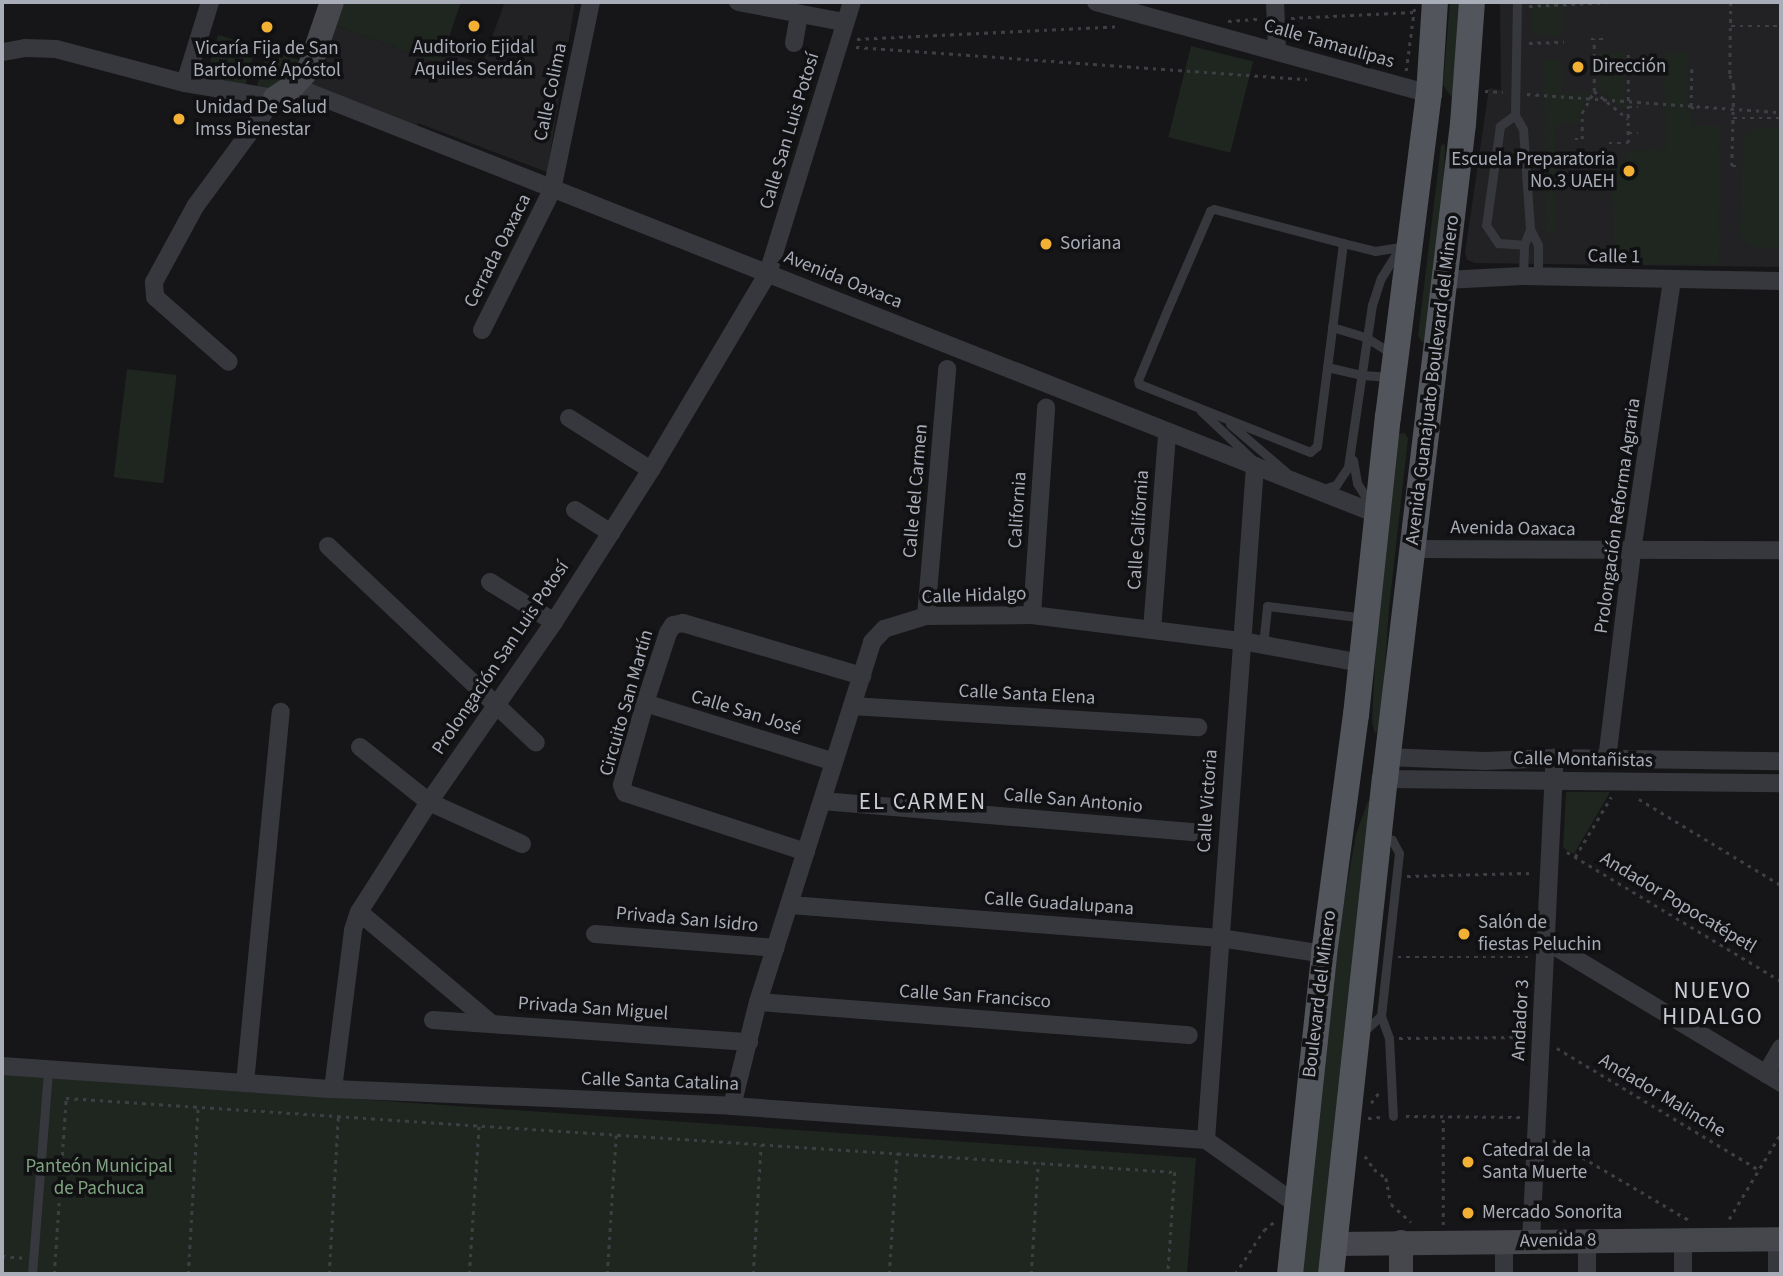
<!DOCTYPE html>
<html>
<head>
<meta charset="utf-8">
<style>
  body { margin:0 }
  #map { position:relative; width:1783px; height:1276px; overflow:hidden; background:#161618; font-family:"Source Sans 3",sans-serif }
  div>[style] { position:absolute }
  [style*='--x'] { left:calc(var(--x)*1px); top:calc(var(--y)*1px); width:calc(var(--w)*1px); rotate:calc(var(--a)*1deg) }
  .built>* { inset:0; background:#222225 }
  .green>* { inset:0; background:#1e261f; transform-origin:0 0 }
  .path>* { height:2.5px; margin-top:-1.25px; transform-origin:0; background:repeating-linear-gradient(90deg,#3d3f44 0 3.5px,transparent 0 8.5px) }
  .lane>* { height:9px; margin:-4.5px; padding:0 4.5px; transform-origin:4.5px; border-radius:4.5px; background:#37383d }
  .street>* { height:18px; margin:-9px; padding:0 9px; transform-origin:9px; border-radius:9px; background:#37383d }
  .secondary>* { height:24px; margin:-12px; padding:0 12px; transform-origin:12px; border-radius:12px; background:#45474d }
  .primary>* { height:26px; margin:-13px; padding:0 13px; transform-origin:13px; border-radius:13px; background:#53555c }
  .dots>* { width:19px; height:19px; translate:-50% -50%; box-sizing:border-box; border:4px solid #111113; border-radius:50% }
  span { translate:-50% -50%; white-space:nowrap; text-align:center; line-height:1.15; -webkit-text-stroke:7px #111113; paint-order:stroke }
  .street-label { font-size:19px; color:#a8adb8 }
  .poi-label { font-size:19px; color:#a8adb8 }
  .left { translate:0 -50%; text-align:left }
  .right { translate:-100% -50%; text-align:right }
  .park-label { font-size:19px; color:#7fa381 }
  .quarter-label { font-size:23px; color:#c9ccd4; letter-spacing:2px }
  .frame { position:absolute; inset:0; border:4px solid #a8adb8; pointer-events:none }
</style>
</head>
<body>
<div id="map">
  <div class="built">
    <div style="clip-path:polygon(505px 2px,575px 2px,547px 172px,418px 123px,413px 134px,300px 88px,329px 23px,440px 64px,445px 51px,482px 64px)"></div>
    <div style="clip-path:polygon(1500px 2px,1781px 2px,1781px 267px,1475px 263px,1467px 260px,1465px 253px,1489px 88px,1501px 90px)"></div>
  </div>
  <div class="green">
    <div style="clip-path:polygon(336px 2px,461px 2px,440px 64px,329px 23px)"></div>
    <div style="clip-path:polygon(1450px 2px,1460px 2px,1453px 99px,1443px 85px)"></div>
    <div style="left:1531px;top:2px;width:31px;height:33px"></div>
    <div style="left:218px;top:35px;width:40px;height:49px;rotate:16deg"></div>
    <div style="left:1191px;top:46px;width:64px;height:94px;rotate:14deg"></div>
    <div style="clip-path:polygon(268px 50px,300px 60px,284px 88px,256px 88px)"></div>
    <div style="clip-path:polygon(1688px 52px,1688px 112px,1692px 112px,1693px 126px,1720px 126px,1719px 265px,1615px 264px,1611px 161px,1626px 161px,1626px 150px,1666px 149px,1664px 53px)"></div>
    <div style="clip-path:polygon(1597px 53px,1625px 53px,1625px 110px,1597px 89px)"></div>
    <div style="clip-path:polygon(1544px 59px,1562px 59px,1562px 94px,1589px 93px,1581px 111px,1580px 124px,1555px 124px,1556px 233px,1546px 233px)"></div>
    <div style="clip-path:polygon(1781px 128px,1781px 248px,1749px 247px,1740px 236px,1743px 139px,1752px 129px)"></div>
    <div style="clip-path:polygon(1445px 144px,1444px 187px,1425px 342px,1422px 342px,1418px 336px,1441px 145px)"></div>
    <div style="left:127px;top:369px;width:50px;height:109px;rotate:7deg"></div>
    <div style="clip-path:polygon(1405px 433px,1408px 439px,1389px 608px,1381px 726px,1375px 734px,1372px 721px,1379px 590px,1398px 434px)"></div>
    <div style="clip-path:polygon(1566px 792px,1610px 792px,1574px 854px,1563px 848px)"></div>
    <div style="clip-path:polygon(1368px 801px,1371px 801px,1319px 1274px,1299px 1274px,1338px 935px,1356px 834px)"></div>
    <div style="clip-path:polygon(2px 1074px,1196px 1158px,1187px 1274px,2px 1274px)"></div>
  </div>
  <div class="path">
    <div style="--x:1731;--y:2;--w:73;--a:90.8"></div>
    <div style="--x:1730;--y:75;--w:12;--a:70"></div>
    <div style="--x:1734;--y:86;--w:80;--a:91.4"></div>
    <div style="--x:1732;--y:166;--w:5;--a:0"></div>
    <div style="--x:1529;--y:6;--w:84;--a:-2.7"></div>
    <div style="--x:1291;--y:18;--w:123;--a:-2.8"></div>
    <div style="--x:1228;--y:21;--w:32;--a:-4"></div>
    <div style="--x:1731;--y:26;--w:50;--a:0"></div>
    <div style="--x:857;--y:39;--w:263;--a:-2.8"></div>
    <div style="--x:1591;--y:39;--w:13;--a:0"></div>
    <div style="--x:1529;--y:43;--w:35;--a:-2"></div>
    <div style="--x:856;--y:47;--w:452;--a:4.1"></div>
    <div style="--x:1692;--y:69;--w:39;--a:91"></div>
    <div style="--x:1691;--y:108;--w:3;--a:0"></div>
    <div style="--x:1406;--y:71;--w:69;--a:-82.5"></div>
    <div style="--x:1485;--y:91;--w:18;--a:3"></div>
    <div style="--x:1594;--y:91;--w:44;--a:39.5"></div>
    <div style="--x:1527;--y:94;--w:255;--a:4.1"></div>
    <div style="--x:1628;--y:107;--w:10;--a:0"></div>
    <div style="--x:1733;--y:118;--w:48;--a:0"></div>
    <div style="--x:1628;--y:133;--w:10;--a:0"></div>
    <div style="--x:1575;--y:139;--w:7;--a:0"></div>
    <div style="--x:1582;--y:139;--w:26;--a:-90"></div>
    <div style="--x:1582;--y:113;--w:25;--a:-61"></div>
    <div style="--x:1594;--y:91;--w:52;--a:-90"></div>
    <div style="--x:1609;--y:143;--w:19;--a:0"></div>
    <div style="--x:1628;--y:143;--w:92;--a:-90"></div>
    <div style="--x:1639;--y:799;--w:166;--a:31.2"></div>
    <div style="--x:1567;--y:852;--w:250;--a:31.1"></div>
    <div style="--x:1575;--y:857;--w:70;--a:-59"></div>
    <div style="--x:1407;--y:876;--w:126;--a:-1.4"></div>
    <div style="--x:1398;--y:957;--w:130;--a:0"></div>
    <div style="--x:1399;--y:1038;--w:126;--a:-0.5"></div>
    <div style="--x:1557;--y:1048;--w:236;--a:31.1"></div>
    <div style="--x:1371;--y:1103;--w:15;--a:-53"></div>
    <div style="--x:1406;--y:1116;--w:116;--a:0.5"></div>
    <div style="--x:1368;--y:1118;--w:14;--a:-4"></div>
    <div style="--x:1553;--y:1140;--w:158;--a:30.5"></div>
    <div style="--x:1365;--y:1156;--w:16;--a:55"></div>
    <div style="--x:1374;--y:1169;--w:15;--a:37"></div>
    <div style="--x:1386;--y:1178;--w:26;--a:79"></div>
    <div style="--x:1391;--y:1204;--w:27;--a:42"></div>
    <div style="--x:1729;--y:1219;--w:100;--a:-58.8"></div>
    <div style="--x:1443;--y:1225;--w:109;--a:-90"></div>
    <div style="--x:2;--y:1256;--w:21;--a:5"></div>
    <div style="--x:54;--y:1274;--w:176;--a:-86.1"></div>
    <div style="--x:66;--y:1098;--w:1111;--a:3.82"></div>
    <div style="--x:1175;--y:1172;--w:102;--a:93.9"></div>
    <div style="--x:188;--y:1274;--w:167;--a:-86.6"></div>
    <div style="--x:329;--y:1274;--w:157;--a:-86.7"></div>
    <div style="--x:469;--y:1274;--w:149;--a:-86.2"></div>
    <div style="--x:607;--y:1274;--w:139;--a:-86.3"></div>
    <div style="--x:753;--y:1274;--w:129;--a:-86.5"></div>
    <div style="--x:889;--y:1274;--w:121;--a:-86.2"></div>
    <div style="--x:1031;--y:1274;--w:111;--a:-86.4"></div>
    <div style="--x:1235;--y:1274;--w:53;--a:-56.6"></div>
    <div style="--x:1264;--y:1230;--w:14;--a:-39"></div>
  </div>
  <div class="lane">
    <div style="--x:1515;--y:115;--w:113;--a:-89"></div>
    <div style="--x:1214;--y:209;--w:133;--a:14.8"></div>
    <div style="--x:1343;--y:243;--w:205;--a:97.3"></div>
    <div style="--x:1317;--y:446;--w:9;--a:139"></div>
    <div style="--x:1310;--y:452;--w:184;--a:-158.3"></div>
    <div style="--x:1139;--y:384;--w:4;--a:-104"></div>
    <div style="--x:1138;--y:380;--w:78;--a:-67.4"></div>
    <div style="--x:1168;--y:308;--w:106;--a:-66.6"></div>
    <div style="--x:1210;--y:211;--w:4;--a:-27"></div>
    <div style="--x:1530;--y:229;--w:18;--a:63"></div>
    <div style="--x:1538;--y:245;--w:32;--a:90"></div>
    <div style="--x:1343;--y:243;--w:33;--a:14"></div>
    <div style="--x:1375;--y:251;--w:24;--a:-9"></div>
    <div style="--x:1523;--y:276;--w:31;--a:-88"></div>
    <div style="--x:1524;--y:245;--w:17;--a:-69"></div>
    <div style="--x:1530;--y:229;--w:100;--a:-94"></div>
    <div style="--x:1523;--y:129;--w:16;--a:-120"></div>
    <div style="--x:1515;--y:115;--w:19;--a:144"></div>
    <div style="--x:1500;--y:126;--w:100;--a:98"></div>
    <div style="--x:1486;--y:225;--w:22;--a:56"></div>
    <div style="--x:1498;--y:243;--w:26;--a:4"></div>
    <div style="--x:1332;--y:327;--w:37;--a:17"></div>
    <div style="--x:1367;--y:338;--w:28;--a:32"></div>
    <div style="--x:1327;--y:367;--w:36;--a:13"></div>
    <div style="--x:1362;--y:375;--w:29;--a:4"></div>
    <div style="--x:1201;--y:411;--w:70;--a:43.3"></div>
    <div style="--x:1230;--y:424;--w:74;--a:40.6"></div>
    <div style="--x:1353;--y:460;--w:23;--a:80"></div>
    <div style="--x:1357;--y:483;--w:28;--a:58"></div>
    <div style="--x:1323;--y:489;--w:14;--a:-17"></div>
    <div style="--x:1336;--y:485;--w:22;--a:-56"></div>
    <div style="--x:1348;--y:467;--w:164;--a:-81.6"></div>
    <div style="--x:1372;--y:305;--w:28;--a:-72"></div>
    <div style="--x:1381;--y:278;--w:38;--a:-58"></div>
    <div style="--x:1263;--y:645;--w:39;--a:-84"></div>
    <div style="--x:1267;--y:606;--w:99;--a:7"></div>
    <div style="--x:1381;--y:1016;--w:23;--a:70"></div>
    <div style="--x:1389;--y:1038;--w:78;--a:87.1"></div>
    <div style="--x:1363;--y:1032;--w:24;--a:-42"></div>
    <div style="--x:1381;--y:1016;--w:164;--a:-83.7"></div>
    <div style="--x:1399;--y:853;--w:15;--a:-118"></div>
    <div style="--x:1392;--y:840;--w:11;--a:-158"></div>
    <div style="--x:32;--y:1274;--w:206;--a:-85.5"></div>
  </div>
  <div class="street">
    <div style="--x:738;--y:2;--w:108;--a:10.7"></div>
    <div style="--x:1096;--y:2;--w:345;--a:15.4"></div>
    <div style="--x:1275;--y:2;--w:48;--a:87.6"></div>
    <div style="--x:794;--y:43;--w:29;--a:-80"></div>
    <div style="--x:3;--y:52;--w:22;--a:-10"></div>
    <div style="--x:25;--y:48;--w:31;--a:2"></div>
    <div style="--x:56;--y:49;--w:133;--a:14.8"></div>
    <div style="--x:185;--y:83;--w:91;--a:9.5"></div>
    <div style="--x:275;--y:98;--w:133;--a:126.4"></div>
    <div style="--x:196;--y:205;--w:88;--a:118.6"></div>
    <div style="--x:154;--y:282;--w:15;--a:86"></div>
    <div style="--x:155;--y:297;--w:98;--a:41.3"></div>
    <div style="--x:185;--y:83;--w:85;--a:-72.8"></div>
    <div style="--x:293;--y:86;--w:1165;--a:21.55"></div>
    <div style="--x:1445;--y:280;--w:78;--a:-2.9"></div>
    <div style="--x:1523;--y:276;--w:258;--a:1.1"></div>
    <div style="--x:482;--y:330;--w:157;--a:-63.4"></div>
    <div style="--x:552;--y:190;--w:192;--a:-78.3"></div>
    <div style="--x:569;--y:418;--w:97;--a:32.4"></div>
    <div style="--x:575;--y:510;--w:43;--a:32.6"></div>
    <div style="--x:328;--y:546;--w:286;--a:43.4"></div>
    <div style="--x:1413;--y:549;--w:368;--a:0.2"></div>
    <div style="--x:490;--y:582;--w:75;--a:32"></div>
    <div style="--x:1032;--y:615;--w:208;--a:-86.1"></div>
    <div style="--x:926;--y:616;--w:248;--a:-85.1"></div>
    <div style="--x:1152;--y:630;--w:198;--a:-85.6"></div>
    <div style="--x:645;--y:703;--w:198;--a:17.3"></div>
    <div style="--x:852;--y:706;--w:347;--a:3.5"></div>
    <div style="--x:360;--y:747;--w:88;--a:38.6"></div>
    <div style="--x:429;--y:802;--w:102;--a:24.3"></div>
    <div style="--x:1387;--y:757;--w:98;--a:2.3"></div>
    <div style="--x:1485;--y:761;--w:70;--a:-2.5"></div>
    <div style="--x:1555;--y:758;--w:226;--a:0.8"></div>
    <div style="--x:1607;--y:759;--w:209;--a:-83.1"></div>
    <div style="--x:1632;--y:551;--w:275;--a:-81.6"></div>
    <div style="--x:1385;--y:779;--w:396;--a:0.6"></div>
    <div style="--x:822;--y:801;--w:374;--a:4.8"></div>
    <div style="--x:806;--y:852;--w:190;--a:-161.9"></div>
    <div style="--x:625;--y:793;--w:9;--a:-111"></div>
    <div style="--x:622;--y:785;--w:85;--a:-74.3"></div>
    <div style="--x:645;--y:703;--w:74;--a:-71.8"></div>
    <div style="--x:668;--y:633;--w:9;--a:-58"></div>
    <div style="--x:673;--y:625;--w:10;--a:-11"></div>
    <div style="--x:683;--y:623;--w:187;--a:16.5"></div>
    <div style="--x:790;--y:905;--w:431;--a:4.4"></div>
    <div style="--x:1220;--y:938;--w:105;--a:8.7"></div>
    <div style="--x:359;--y:912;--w:172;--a:40.1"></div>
    <div style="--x:595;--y:934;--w:181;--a:4.4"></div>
    <div style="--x:1546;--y:941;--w:275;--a:31.1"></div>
    <div style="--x:758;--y:1002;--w:432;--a:4.4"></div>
    <div style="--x:433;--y:1020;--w:317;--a:4"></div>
    <div style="--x:2;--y:1066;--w:332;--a:4"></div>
    <div style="--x:333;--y:1089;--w:399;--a:2.4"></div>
    <div style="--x:732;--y:1106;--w:475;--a:4.1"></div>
    <div style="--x:1206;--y:1140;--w:110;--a:35.4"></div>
    <div style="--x:1766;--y:1074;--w:30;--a:-60"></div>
    <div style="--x:245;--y:1083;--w:373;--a:-84.5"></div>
    <div style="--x:333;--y:1089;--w:160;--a:-82.8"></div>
    <div style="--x:353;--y:930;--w:19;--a:-72"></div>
    <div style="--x:359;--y:912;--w:130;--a:-57.5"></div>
    <div style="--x:429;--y:802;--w:219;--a:-55.2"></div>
    <div style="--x:554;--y:622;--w:180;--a:-57.5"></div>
    <div style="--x:651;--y:470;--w:229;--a:-59.3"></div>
    <div style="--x:768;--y:273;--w:284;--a:-72.8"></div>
    <div style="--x:732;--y:1106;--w:107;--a:-76"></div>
    <div style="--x:758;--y:1002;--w:378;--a:-72.4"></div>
    <div style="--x:872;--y:642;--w:18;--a:-47"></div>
    <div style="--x:884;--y:629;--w:44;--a:-17.2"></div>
    <div style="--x:926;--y:616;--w:106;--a:-0.5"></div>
    <div style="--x:1032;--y:615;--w:212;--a:7.1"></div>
    <div style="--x:1242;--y:641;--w:122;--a:10.4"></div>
    <div style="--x:1206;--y:1140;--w:676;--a:-85.84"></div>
    <div style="--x:1683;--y:1239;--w:35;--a:90"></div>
    <div style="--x:1777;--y:1239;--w:35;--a:90"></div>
    <div style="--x:1587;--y:1240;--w:34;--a:90"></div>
    <div style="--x:1504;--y:1241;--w:33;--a:90"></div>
    <div style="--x:1531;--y:1241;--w:484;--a:-87.2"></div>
  </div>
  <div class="secondary">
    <div style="--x:275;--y:98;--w:22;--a:-34"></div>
    <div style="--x:293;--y:86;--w:23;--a:-47"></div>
    <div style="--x:309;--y:69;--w:71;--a:-71.1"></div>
    <div style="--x:1401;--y:1242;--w:32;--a:90"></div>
    <div style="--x:1334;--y:1244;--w:447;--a:-0.6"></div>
  </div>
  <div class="primary">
    <div style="--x:1290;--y:1274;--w:322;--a:-83.9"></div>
    <div style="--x:1324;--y:954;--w:241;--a:-82.4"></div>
    <div style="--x:1356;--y:715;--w:300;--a:-83.9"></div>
    <div style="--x:1388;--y:417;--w:326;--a:-82.8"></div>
    <div style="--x:1429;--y:94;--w:92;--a:-86.3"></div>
    <div style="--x:1331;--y:1274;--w:498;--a:-83.8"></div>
    <div style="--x:1385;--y:779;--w:660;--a:-83.21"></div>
    <div style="--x:1463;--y:124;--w:122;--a:-85.8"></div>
  </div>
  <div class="dots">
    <div style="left:474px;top:26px;background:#f2b134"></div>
    <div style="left:267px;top:27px;background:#f2b134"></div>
    <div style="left:1578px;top:67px;background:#f2b134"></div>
    <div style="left:179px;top:119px;background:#f2b134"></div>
    <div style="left:1629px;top:171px;background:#f2b134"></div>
    <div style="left:1046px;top:244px;background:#f2b134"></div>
    <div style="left:1464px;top:934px;background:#f2b134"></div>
    <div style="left:1468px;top:1162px;background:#f2b134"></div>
    <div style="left:1468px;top:1213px;background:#f2b134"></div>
  </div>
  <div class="street-label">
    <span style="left:1329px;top:44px;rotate:16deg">Calle Tamaulipas</span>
    <span style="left:551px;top:92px;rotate:-78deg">Calle Colima</span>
    <span style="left:790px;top:131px;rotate:-73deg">Calle San Luis Potosí</span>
    <span style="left:498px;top:251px;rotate:-63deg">Cerrada Oaxaca</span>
    <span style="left:1614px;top:257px;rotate:1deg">Calle 1</span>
    <span style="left:843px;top:280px;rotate:22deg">Avenida Oaxaca</span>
    <span style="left:1433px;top:380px;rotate:-83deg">Avenida Guanajuato Boulevard del Minero</span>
    <span style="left:916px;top:491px;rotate:-85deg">Calle del Carmen</span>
    <span style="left:1018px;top:510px;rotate:-86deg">California</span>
    <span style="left:1618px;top:516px;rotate:-82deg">Prolongación Reforma Agraria</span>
    <span style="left:1513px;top:529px;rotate:1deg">Avenida Oaxaca</span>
    <span style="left:1139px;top:530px;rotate:-86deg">Calle California</span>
    <span style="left:974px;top:596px;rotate:-2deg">Calle Hidalgo</span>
    <span style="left:501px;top:658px;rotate:-56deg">Prolongación San Luis Potosí</span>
    <span style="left:1027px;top:695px;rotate:3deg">Calle Santa Elena</span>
    <span style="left:627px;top:703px;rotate:-74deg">Circuito San Martín</span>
    <span style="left:746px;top:713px;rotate:17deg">Calle San José</span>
    <span style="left:1583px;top:760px;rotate:1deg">Calle Montañistas</span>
    <span style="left:1073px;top:801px;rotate:5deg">Calle San Antonio</span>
    <span style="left:1208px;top:801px;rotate:-86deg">Calle Victoria</span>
    <span style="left:1678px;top:903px;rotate:31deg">Andador Popocatépetl</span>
    <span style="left:1059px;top:904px;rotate:4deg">Calle Guadalupana</span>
    <span style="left:687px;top:920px;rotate:5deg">Privada San Isidro</span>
    <span style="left:1320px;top:994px;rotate:-83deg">Boulevard del Minero</span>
    <span style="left:975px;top:997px;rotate:4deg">Calle San Francisco</span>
    <span style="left:593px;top:1009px;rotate:4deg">Privada San Miguel</span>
    <span style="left:1521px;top:1020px;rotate:-87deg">Andador 3</span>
    <span style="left:660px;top:1082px;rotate:2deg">Calle Santa Catalina</span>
    <span style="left:1662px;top:1096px;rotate:31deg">Andador Malinche</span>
    <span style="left:1558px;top:1241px;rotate:-1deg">Avenida 8</span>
  </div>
  <div class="poi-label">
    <span style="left:474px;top:59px">Auditorio Ejidal<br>Aquiles Serdán</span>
    <span style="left:267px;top:60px">Vicaría Fija de San<br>Bartolomé Apóstol</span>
    <span class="left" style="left:1592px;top:67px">Dirección</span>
    <span class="left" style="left:195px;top:119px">Unidad De Salud<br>Imss Bienestar</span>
    <span class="right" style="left:1615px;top:171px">Escuela Preparatoria<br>No.3 UAEH</span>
    <span class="left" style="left:1060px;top:244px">Soriana</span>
    <span class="left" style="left:1478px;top:934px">Salón de<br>fiestas Peluchin</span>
    <span class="left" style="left:1482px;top:1162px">Catedral de la<br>Santa Muerte</span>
    <span class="left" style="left:1482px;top:1213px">Mercado Sonorita</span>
  </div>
  <div class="park-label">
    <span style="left:99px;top:1178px">Panteón Municipal<br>de Pachuca</span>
  </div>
  <div class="quarter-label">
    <span style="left:923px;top:802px">EL CARMEN</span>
    <span style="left:1713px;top:1004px">NUEVO<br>HIDALGO</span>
  </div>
  <div class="frame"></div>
</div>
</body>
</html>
